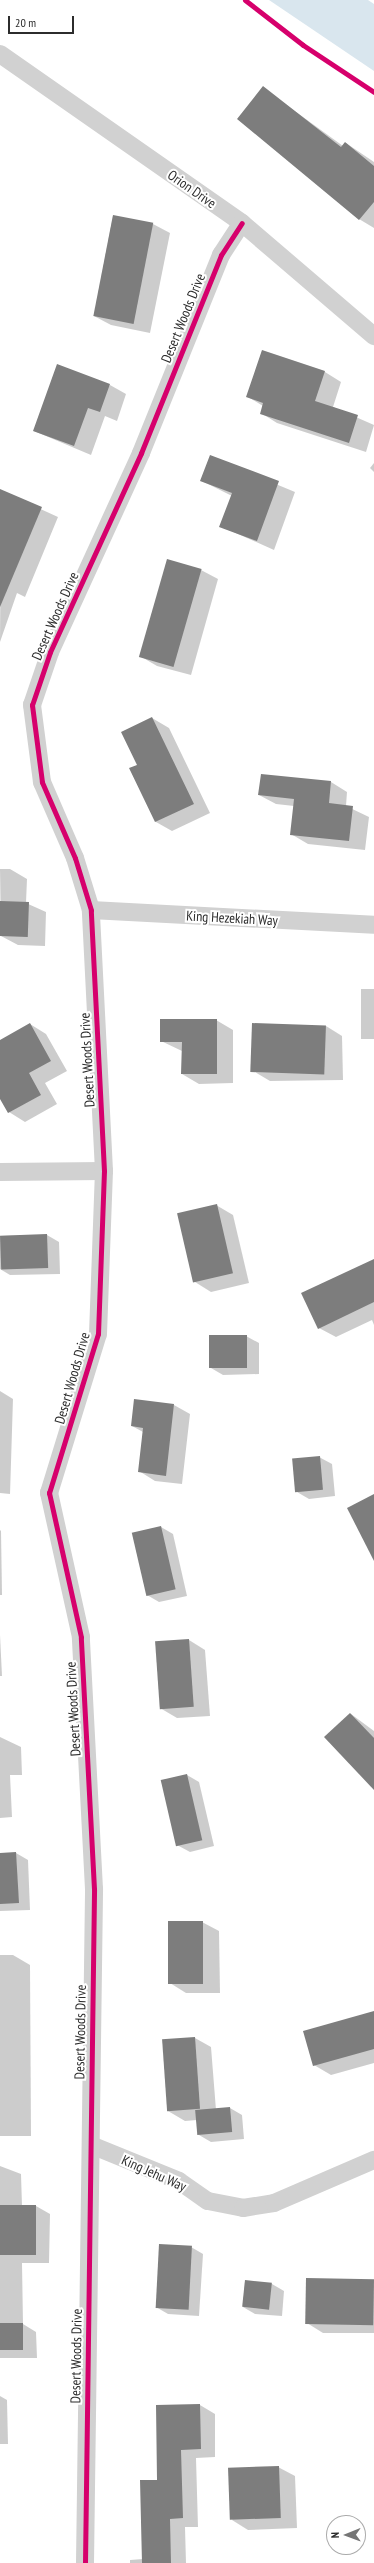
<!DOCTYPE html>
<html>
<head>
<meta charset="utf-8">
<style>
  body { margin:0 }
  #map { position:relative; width:374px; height:2563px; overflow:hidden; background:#fff; font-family:"PT Sans Narrow",sans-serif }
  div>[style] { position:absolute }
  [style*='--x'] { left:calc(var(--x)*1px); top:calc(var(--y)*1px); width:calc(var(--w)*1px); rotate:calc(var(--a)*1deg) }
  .water>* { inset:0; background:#d9e6ee }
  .shadow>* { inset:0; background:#0003; transform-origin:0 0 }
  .building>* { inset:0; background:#7d7d7d; transform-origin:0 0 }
  .minor>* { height:18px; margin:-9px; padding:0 9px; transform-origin:9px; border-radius:9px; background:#d1d1d1 }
  .cycleway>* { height:5px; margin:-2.5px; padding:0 2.5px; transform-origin:2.5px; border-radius:2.5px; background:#d6006c }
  span { translate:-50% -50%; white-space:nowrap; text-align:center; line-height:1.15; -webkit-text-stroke:4px #fff; paint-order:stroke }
  .street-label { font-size:14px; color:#2c2c2c }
  .north { position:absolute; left:326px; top:2515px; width:40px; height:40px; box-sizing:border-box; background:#fff; border:1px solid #ababab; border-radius:50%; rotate:269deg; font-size:11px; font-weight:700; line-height:16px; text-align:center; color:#2c2c2c }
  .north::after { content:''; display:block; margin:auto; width:14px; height:18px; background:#767676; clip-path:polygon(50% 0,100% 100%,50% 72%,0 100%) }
  .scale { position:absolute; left:8px; top:16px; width:66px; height:18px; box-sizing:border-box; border:2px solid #2c2c2c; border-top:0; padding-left:5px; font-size:12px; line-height:14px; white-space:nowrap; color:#2c2c2c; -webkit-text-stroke:3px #fff; paint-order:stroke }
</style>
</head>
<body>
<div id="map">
  <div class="water">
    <div style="clip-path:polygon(269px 0,368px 0,374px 4px,374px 71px)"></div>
  </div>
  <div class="shadow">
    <div style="clip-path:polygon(263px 88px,343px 146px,346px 143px,374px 162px,374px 228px,359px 219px)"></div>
    <div style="clip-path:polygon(113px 216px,153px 224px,170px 233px,150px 333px,111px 325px,94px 316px)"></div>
    <div style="clip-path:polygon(262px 351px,325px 372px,341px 382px,333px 407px,374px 425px,366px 452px,277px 423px,261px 413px,263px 406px,248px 397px)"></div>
    <div style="clip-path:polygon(110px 385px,126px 394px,117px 421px,105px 416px,91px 455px,34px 431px)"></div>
    <div style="clip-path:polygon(210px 457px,295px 492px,274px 550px,220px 526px,232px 496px,202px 481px)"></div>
    <div style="clip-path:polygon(374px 463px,374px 472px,370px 468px)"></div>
    <div style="clip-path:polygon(1px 491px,58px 517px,25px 597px,17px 593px,0 642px)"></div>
    <div style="clip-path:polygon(201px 570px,218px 579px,191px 675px,157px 666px,140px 656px)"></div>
    <div style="clip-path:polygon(152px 718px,169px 728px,210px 813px,172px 831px,156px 822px,130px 769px,138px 765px)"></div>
    <div style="clip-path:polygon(331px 782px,347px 792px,346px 806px,369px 817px,365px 850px,308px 844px,291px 834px,294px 806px,276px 804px,259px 795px)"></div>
    <div style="clip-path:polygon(0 869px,10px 869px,27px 879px,26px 903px,46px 912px,45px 946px,18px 945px,1px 936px)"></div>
    <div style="left:361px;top:989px;width:13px;height:50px"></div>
    <div style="clip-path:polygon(216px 1020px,233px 1030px,233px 1083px,199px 1084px,182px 1074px,182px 1051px,161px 1041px)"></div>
    <div style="clip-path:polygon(30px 1024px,46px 1034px,67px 1071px,45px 1083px,57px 1104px,25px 1122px,9px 1112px,0 1097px,0 1041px)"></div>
    <div style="clip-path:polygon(326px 1026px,342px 1036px,343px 1080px,270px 1081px,253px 1071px)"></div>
    <div style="clip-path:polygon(216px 1205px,233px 1215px,249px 1283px,211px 1292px,195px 1282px)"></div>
    <div style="clip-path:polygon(47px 1235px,59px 1242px,60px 1274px,10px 1275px,0 1269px,0 1236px)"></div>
    <div style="clip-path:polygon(374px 1260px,374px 1325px,372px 1320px,336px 1337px,319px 1328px)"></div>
    <div style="clip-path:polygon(246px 1336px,259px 1343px,259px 1374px,223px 1375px,211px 1368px)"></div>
    <div style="clip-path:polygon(0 1391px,13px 1399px,10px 1494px,0 1493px)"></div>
    <div style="clip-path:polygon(174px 1405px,190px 1414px,182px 1484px,155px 1481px,139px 1471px,143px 1432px,132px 1426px)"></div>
    <div style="clip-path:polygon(319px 1457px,332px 1464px,335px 1496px,309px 1499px,297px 1492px)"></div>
    <div style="clip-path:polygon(161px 1527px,173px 1534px,187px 1596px,159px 1602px,147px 1595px,133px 1533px)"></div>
    <div style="clip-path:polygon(0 1530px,1px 1531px,2px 1595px,0 1595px)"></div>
    <div style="clip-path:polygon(0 1635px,2px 1676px,0 1676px)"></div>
    <div style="clip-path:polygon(189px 1640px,205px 1650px,210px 1716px,177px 1718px,160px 1708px)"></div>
    <div style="clip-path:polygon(351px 1714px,374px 1731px,374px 1789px)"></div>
    <div style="clip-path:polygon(0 1737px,21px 1747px,22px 1775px,10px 1775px,12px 1817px,0 1818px)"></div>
    <div style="clip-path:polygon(187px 1775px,199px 1782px,214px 1846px,190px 1852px,177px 1845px)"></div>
    <div style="clip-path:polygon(16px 1853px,28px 1860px,30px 1910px,0 1911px,0 1854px)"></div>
    <div style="clip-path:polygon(202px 1922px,219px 1931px,220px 1993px,186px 1993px,170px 1983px)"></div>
    <div style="clip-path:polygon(0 1955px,13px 1955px,30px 1965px,31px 2136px,0 2136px)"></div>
    <div style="clip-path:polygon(374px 2012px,374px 2063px,331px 2075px,314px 2065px)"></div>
    <div style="clip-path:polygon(195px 2038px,211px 2047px,216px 2110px,230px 2108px,242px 2115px,244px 2139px,211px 2142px,199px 2135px,197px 2120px,185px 2121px,168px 2111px)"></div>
    <div style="clip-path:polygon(0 2166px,21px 2174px,22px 2206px,36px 2206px,50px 2214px,49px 2263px,22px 2263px,23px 2324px,36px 2332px,37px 2358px,0 2358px)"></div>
    <div style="clip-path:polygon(191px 2247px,203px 2254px,199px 2316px,168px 2314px,156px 2307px)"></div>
    <div style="clip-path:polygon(374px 2280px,374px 2333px,323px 2333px,307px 2323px)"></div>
    <div style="clip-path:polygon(245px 2281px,272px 2284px,284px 2291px,282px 2316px,255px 2314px,243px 2307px)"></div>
    <div style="clip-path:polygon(0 2396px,7px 2400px,8px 2444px,0 2444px)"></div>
    <div style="clip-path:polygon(200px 2405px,215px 2414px,215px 2457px,196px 2458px,198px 2527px,185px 2527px,186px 2563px,130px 2563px,130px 2560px,143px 2559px,158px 2481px)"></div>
    <div style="clip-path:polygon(278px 2467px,295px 2476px,297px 2528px,248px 2530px,232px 2520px)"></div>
  </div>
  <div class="building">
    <div style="clip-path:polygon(263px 86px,341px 147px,345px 142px,374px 166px,374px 202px,359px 220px,237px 119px)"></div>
    <div style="left:113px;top:215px;width:41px;height:103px;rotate:11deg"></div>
    <div style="clip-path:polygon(262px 350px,325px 371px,315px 401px,358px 415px,349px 443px,260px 414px,263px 403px,246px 397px)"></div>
    <div style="clip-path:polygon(57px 364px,110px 384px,100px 412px,88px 408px,74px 446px,33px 431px)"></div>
    <div style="clip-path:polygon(210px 455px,279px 481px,257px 541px,219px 527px,232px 493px,200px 481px)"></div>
    <div style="clip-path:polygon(0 489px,42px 507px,0 607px)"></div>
    <div style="left:167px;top:559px;width:36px;height:102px;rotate:16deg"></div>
    <div style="clip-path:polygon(152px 717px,194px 804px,155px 822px,129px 768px,137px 765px,121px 732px)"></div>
    <div style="clip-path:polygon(261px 774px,331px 781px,329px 803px,353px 806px,349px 841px,290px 835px,294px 799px,258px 795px)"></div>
    <div style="left:0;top:901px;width:29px;height:35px;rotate:2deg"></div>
    <div style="clip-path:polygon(160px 1019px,217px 1019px,217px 1074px,181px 1074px,182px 1042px,160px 1042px)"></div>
    <div style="clip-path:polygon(30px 1023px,51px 1061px,29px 1073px,41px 1095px,8px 1113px,0 1099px,0 1040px)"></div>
    <div style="left:252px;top:1023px;width:74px;height:49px;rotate:2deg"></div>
    <div style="left:217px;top:1204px;width:71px;height:41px;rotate:77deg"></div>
    <div style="left:47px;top:1234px;width:34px;height:47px;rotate:88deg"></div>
    <div style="clip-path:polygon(374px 1259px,374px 1302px,318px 1329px,301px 1293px)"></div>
    <div style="left:247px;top:1335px;width:33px;height:38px;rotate:90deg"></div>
    <div style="clip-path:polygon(134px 1399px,174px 1404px,166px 1476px,138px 1472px,143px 1428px,131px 1426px)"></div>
    <div style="left:320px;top:1456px;width:34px;height:28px;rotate:85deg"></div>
    <div style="clip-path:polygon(374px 1494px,374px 1561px,347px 1508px)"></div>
    <div style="left:161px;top:1526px;width:65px;height:30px;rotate:77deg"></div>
    <div style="left:189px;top:1639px;width:68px;height:34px;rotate:86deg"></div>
    <div style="clip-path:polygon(350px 1713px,374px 1738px,374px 1790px,324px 1737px)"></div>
    <div style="left:187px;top:1774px;width:68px;height:27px;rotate:77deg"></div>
    <div style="clip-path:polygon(16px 1852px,19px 1903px,0 1904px,0 1853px)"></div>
    <div style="left:168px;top:1921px;width:35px;height:63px"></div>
    <div style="clip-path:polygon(374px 2011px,374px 2049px,313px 2066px,303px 2031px)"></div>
    <div style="left:195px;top:2037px;width:72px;height:33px;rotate:86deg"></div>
    <div style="left:230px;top:2107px;width:25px;height:35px;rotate:85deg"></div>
    <div style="left:0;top:2205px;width:36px;height:50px"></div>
    <div style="left:159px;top:2244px;width:33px;height:64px;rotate:3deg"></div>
    <div style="left:306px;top:2278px;width:68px;height:46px;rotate:1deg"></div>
    <div style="left:245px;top:2280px;width:27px;height:27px;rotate:6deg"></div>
    <div style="left:0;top:2323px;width:23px;height:27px"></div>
    <div style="clip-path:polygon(200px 2404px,201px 2449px,181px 2450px,183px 2518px,170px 2519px,171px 2563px,142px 2563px,140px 2480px,157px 2480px,156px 2405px)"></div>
    <div style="left:279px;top:2466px;width:52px;height:51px;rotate:88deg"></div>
  </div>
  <div class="minor">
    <div style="--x:0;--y:54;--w:295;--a:34.9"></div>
    <div style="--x:242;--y:223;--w:174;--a:40.6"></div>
    <div style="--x:91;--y:910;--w:283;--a:3"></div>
    <div style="--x:0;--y:1172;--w:104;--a:-0.6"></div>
    <div style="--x:91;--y:2145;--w:95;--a:22.2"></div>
    <div style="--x:179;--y:2181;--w:35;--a:35"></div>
    <div style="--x:208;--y:2201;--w:36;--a:11"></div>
    <div style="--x:243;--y:2208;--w:31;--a:-9"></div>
    <div style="--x:274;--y:2203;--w:109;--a:-23.3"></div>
    <div style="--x:85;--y:2563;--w:674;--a:-89.23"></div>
    <div style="--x:94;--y:1889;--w:252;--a:-93"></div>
    <div style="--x:81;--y:1637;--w:148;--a:-102.5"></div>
    <div style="--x:49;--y:1493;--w:166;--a:-72.9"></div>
    <div style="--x:98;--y:1334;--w:163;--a:-87.9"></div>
    <div style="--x:104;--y:1171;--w:261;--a:-92.9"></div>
    <div style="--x:91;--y:910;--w:54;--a:-107.1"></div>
    <div style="--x:75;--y:858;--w:83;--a:-113.5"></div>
    <div style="--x:42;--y:782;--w:78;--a:-97.4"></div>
    <div style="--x:32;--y:705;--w:56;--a:-71.2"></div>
    <div style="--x:50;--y:652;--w:219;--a:-65.4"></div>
    <div style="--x:141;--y:453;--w:214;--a:-68"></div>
    <div style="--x:221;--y:255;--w:38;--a:-57"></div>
  </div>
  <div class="cycleway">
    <div style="--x:245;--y:0;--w:73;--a:37.8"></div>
    <div style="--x:303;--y:45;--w:85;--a:33.5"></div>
    <div style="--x:85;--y:2563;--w:674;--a:-89.23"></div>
    <div style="--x:94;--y:1889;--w:252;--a:-93"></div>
    <div style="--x:81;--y:1637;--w:148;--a:-102.5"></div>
    <div style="--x:49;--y:1493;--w:166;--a:-72.9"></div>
    <div style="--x:98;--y:1334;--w:163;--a:-87.9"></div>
    <div style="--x:104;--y:1171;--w:261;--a:-92.9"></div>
    <div style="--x:91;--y:910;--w:54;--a:-107.1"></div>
    <div style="--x:75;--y:858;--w:83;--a:-113.5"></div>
    <div style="--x:42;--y:782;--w:78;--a:-97.4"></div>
    <div style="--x:32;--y:705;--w:56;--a:-71.2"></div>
    <div style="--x:50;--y:652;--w:219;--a:-65.4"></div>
    <div style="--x:141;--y:453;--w:214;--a:-68"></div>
    <div style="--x:221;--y:255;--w:38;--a:-57"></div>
  </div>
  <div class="street-label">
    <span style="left:192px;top:189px;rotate:35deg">Orion Drive</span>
    <span style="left:183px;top:318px;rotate:-68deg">Desert Woods Drive</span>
    <span style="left:55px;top:616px;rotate:-66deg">Desert Woods Drive</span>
    <span style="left:232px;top:918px;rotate:3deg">King Hezekiah Way</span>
    <span style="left:87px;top:1060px;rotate:-93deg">Desert Woods Drive</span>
    <span style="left:72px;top:1378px;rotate:-74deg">Desert Woods Drive</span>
    <span style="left:73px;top:1709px;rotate:-93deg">Desert Woods Drive</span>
    <span style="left:80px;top:2032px;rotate:-89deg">Desert Woods Drive</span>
    <span style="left:154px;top:2173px;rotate:24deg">King Jehu Way</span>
    <span style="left:76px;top:2356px;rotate:-89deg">Desert Woods Drive</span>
  </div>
  <div class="north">N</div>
  <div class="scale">20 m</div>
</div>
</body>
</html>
